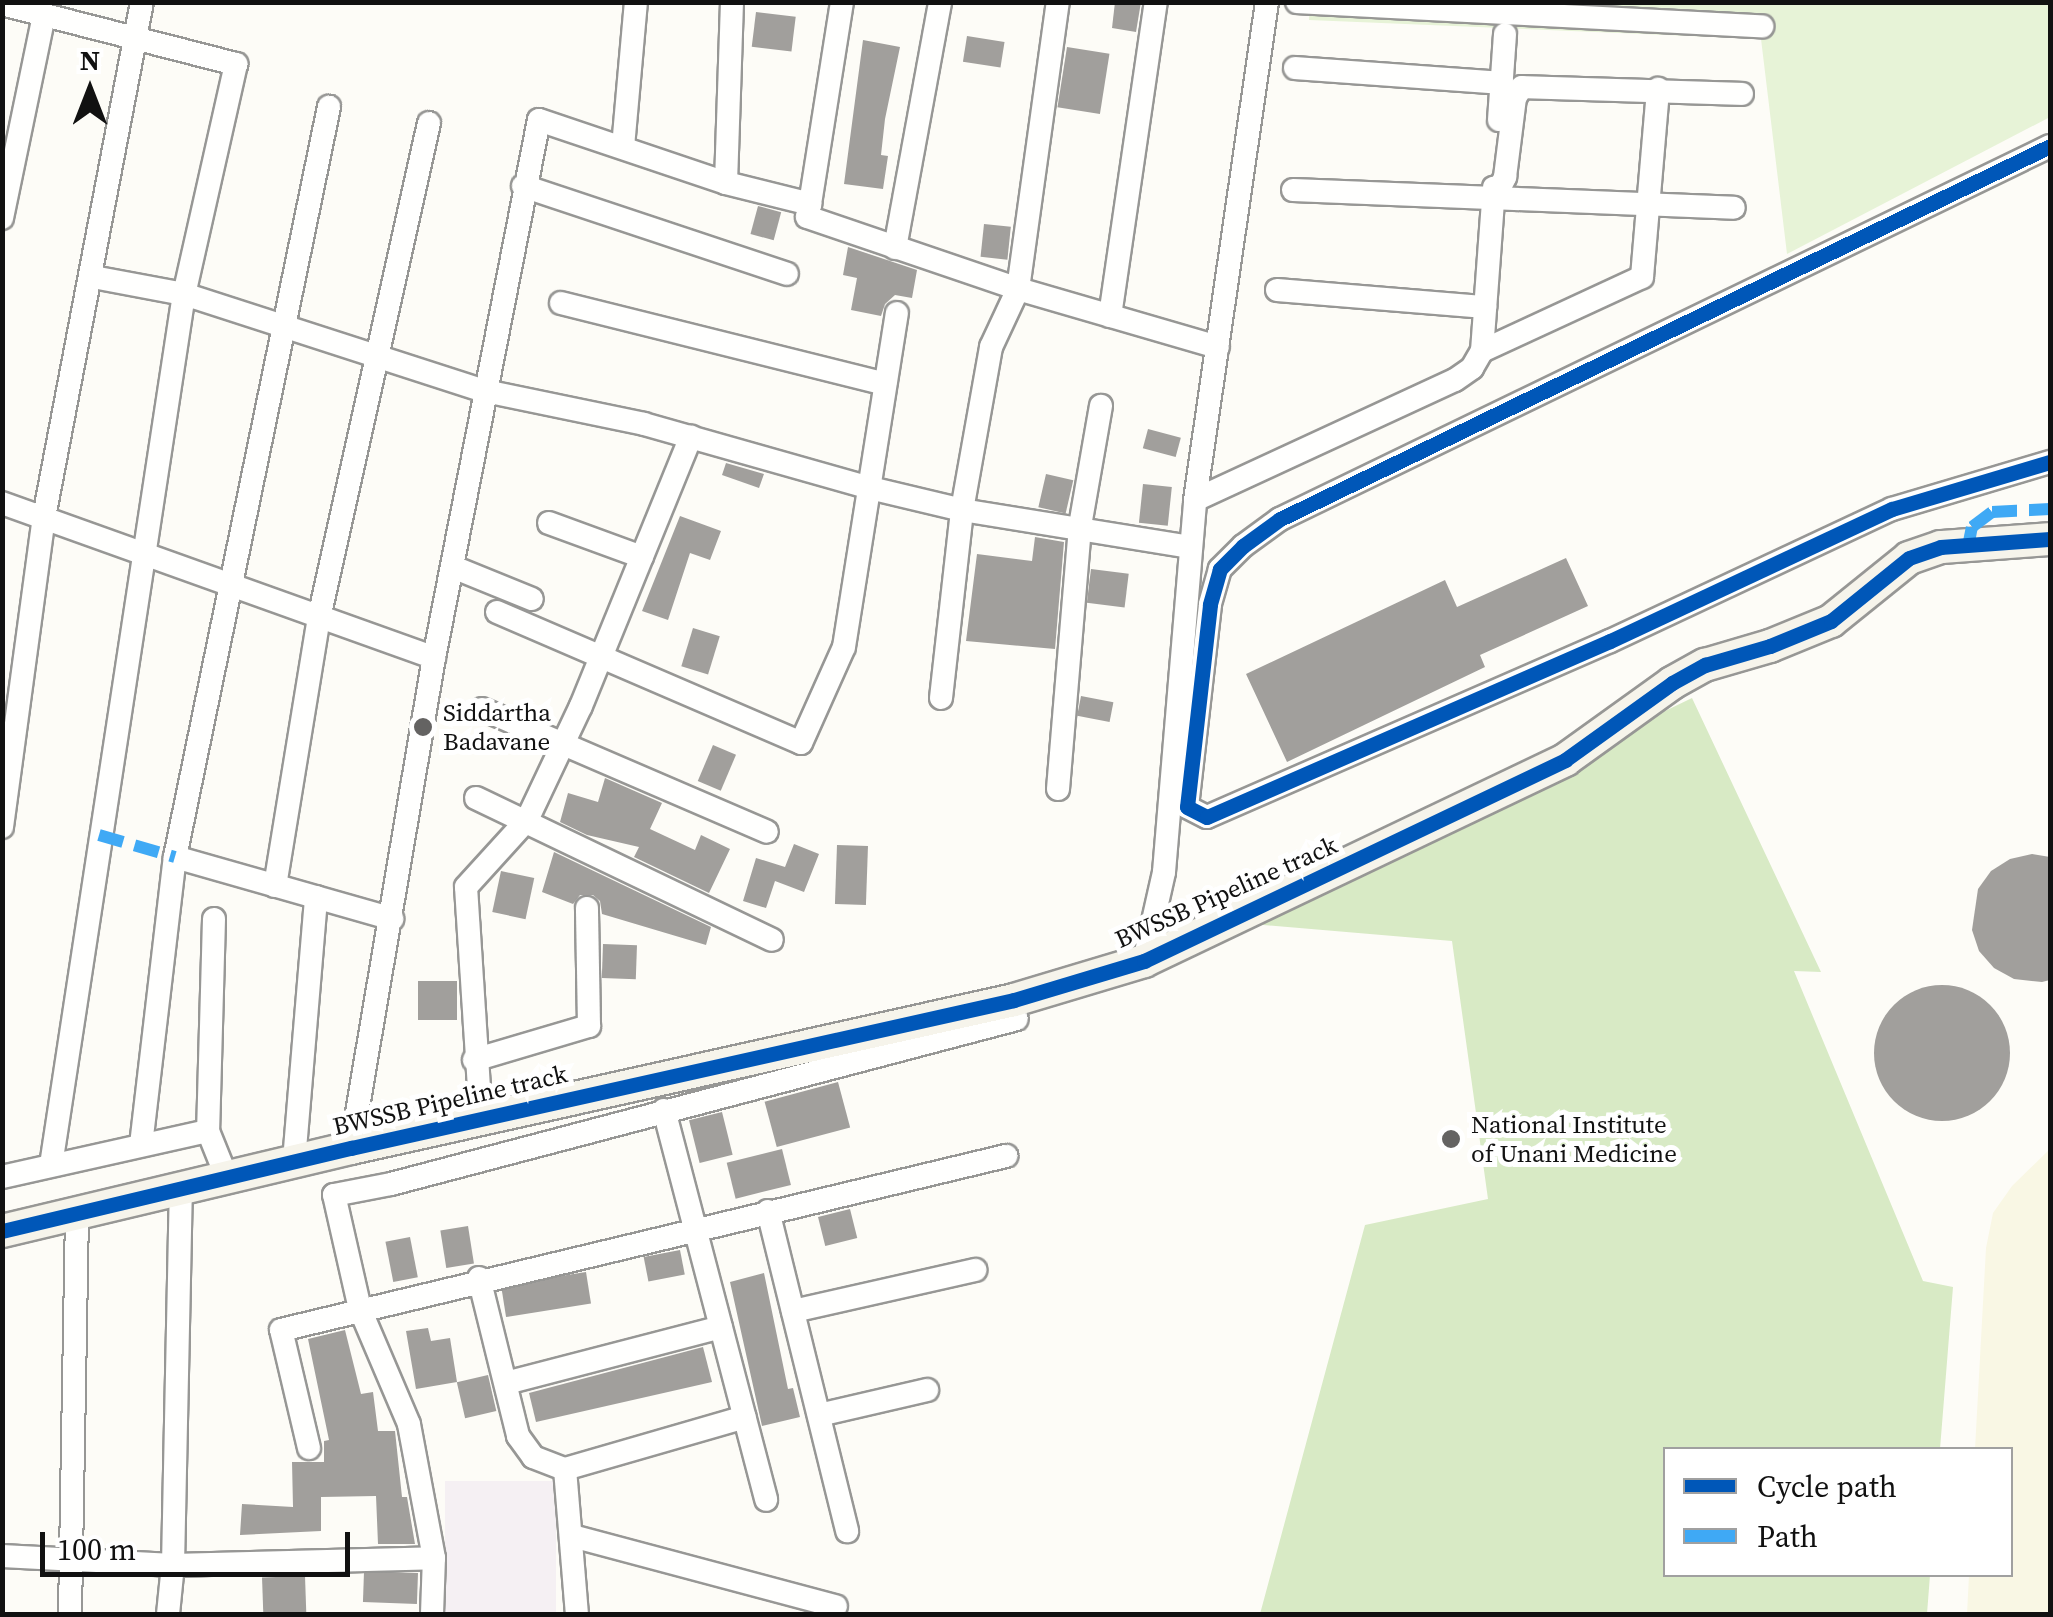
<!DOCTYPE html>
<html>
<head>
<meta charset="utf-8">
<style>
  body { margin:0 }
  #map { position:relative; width:2053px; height:1617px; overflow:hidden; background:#fdfcf7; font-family:"Source Serif 4",serif }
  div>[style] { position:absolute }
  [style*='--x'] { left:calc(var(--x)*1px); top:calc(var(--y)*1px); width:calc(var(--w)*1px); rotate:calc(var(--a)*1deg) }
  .industrial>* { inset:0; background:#f5f0f3; transform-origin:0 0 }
  .farmland>* { inset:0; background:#f9f7e4 }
  .green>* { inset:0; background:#e7f3d7 }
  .forest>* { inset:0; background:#d8eac5 }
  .building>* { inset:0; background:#a19f9c; transform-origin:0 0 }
  .round { border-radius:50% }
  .roads { filter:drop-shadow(2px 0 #979795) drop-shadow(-2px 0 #979795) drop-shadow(0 2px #979795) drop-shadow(0 -2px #979795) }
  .street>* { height:22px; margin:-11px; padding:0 11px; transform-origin:11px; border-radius:11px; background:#fffffe }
  .secondary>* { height:32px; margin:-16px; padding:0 16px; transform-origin:16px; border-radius:16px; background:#f6f4eb }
  .quiet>* { height:12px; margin-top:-6px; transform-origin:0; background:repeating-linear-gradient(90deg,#3fa9f5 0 25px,transparent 0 37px) }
  .cycleway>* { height:15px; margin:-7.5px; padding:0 7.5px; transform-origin:7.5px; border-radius:7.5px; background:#0057b8 }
  .dots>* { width:28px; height:28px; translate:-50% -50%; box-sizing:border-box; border:5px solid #fff; border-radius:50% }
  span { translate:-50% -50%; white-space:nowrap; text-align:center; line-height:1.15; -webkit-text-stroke:10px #fff; paint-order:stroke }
  .poi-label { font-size:25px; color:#111 }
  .left { translate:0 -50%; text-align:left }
  .street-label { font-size:25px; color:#111 }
  .frame { position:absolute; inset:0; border:5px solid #111; pointer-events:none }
  .legend { position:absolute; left:1663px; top:1447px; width:350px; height:130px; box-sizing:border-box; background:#fff; border:2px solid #a0a0a0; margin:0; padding:12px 18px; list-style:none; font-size:30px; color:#111 }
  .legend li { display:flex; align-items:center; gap:20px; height:50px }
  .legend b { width:50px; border:2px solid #a0a0a0 }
  .north { position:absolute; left:40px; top:40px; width:100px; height:100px; -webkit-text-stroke:8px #fff; paint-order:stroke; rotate:0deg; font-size:28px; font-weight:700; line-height:40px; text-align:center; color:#111 }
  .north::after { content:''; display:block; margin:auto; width:35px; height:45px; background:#111; clip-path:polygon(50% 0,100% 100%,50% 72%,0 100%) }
  .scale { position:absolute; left:40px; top:1532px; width:310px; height:45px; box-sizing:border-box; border:5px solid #111; border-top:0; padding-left:12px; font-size:30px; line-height:35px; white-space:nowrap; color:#111; -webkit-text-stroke:8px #fff; paint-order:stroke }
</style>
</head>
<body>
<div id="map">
  <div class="industrial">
    <div style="left:445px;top:1481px;width:111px;height:133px"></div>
  </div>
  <div class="farmland">
    <div style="clip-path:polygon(2050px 1149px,2050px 1614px,1967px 1614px,1969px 1575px,2010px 1574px,2010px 1450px,1975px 1449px,1986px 1248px,1993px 1213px,2012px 1186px)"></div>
  </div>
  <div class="green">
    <div style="clip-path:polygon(1310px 2px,2050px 3px,2050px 117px,1787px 254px,1761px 39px,1309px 20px)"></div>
  </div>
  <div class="forest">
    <div style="clip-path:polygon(1692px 698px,1821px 972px,1794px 971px,1923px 1281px,1953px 1287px,1940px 1449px,1666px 1450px,1666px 1574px,1930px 1575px,1927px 1614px,1260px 1614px,1365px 1225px,1488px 1199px,1452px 941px,1228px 922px)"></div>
  </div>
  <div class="building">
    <div style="clip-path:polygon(1115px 2px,1141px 2px,1136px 32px,1112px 28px)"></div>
    <div style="left:756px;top:12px;width:40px;height:35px;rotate:7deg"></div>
    <div style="left:967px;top:36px;width:38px;height:26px;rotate:9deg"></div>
    <div style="clip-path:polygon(863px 40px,900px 47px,885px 119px,881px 155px,888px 156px,883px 189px,844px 184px)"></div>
    <div style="left:1067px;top:47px;width:43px;height:61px;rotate:9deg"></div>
    <div style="left:758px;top:206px;width:24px;height:29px;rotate:15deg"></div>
    <div style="left:984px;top:224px;width:27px;height:33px;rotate:6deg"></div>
    <div style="clip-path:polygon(848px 247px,917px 270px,912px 298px,895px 295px,885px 304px,881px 316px,851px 310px,857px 278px,843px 275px)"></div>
    <div style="left:1148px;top:429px;width:34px;height:20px;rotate:15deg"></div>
    <div style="clip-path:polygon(726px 463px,764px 474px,759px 488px,722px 475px)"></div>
    <div style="left:1046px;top:474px;width:28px;height:34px;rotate:13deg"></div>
    <div style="left:1143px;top:484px;width:29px;height:39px;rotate:6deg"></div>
    <div style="clip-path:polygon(680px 516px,721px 531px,710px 560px,690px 553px,668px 620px,642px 611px)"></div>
    <div style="clip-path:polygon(1035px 537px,1064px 542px,1055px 649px,966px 641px,977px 554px,1032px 561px)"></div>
    <div style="clip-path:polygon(1566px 558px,1588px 606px,1480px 655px,1485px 667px,1287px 762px,1246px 674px,1445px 580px,1457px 607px)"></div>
    <div style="left:1091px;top:569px;width:38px;height:34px;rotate:7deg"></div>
    <div style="left:693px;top:628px;width:28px;height:40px;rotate:17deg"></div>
    <div style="left:1081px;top:696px;width:33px;height:20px;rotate:11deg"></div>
    <div style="left:713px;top:745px;width:25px;height:39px;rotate:23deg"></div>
    <div style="clip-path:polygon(605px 778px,662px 803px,650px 829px,695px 850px,701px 835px,730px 849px,709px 893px,634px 857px,639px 847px,587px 835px,560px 822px,568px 793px,598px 802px)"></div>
    <div style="clip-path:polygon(794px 844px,819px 854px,804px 892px,775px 881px,766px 908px,743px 901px,756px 858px,785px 867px)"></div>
    <div style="left:837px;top:845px;width:31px;height:59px;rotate:2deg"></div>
    <div style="clip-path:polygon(554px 852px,711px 927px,706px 945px,602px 914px,600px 901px,593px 895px,580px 895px,573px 904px,542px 892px)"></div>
    <div style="clip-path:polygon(2032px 854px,2050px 857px,2050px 980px,2042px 982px,2014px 979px,1994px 968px,1979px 951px,1972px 930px,1978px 889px,1991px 871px,2010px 859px)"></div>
    <div style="left:501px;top:871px;width:34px;height:42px;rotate:12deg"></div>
    <div style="left:603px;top:944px;width:34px;height:34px;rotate:2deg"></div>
    <div style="left:418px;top:981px;width:39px;height:39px"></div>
    <div class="round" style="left:1874px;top:985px;width:136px;height:136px"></div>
    <div style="left:838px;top:1082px;width:47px;height:76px;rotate:75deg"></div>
    <div style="left:722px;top:1112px;width:44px;height:34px;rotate:76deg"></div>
    <div style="left:782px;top:1149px;width:37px;height:57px;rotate:76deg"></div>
    <div style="left:850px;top:1209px;width:30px;height:33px;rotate:76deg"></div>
    <div style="left:468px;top:1226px;width:38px;height:28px;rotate:81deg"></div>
    <div style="left:410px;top:1237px;width:41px;height:25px;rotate:79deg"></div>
    <div style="left:680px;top:1250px;width:25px;height:37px;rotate:79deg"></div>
    <div style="left:586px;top:1272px;width:32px;height:86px;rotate:81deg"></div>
    <div style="clip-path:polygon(764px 1273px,788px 1389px,793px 1388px,800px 1417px,762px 1426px,730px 1282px)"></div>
    <div style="clip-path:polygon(428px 1328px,431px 1341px,450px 1338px,457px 1382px,416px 1389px,406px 1331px)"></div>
    <div style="clip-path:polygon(345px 1330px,361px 1394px,373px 1392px,378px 1431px,395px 1431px,402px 1497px,407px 1497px,415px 1544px,378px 1544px,376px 1496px,321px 1497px,321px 1531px,240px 1535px,242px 1504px,293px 1507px,292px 1462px,324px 1462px,324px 1441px,329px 1440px,308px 1339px)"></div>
    <div style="clip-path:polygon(703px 1347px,712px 1382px,536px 1422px,529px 1393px)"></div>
    <div style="left:488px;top:1375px;width:37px;height:32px;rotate:77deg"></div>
    <div style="left:418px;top:1573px;width:31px;height:54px;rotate:92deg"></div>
    <div style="left:305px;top:1576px;width:38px;height:43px;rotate:88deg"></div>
  </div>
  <div class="roads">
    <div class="street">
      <div style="--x:1297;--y:2;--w:466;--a:3"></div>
      <div style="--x:2;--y:4;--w:242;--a:14.4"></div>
      <div style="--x:236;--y:64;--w:236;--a:102.7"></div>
      <div style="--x:184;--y:294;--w:881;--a:98.68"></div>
      <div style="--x:1295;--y:68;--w:208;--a:4.1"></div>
      <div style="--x:1499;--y:120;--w:86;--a:-86"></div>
      <div style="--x:2050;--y:146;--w:856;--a:154.15"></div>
      <div style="--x:1280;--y:519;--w:46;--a:143.9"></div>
      <div style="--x:1243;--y:546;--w:33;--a:135"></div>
      <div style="--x:1220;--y:569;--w:37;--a:106"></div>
      <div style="--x:1210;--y:605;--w:203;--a:96.5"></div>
      <div style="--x:1187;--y:807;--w:22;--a:27"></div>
      <div style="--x:1207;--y:817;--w:440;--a:-23.6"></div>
      <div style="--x:1610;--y:641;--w:311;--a:-25.1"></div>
      <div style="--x:1892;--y:509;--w:165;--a:-16.6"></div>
      <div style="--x:623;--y:147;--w:146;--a:-84.9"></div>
      <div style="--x:726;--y:183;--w:181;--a:-88.1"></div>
      <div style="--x:523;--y:186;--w:278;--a:18.4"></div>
      <div style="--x:1293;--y:190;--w:441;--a:2.3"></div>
      <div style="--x:1494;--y:199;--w:25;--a:-63"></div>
      <div style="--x:1505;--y:177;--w:80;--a:-82.8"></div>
      <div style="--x:1515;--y:98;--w:13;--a:-58"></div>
      <div style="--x:1522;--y:87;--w:220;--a:1.8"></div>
      <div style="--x:810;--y:204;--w:205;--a:-81"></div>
      <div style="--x:2;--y:218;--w:207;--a:-78.3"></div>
      <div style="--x:895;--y:248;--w:250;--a:-79.6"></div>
      <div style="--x:93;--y:277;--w:93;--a:10.6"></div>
      <div style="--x:184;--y:294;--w:316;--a:17.9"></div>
      <div style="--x:485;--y:391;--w:162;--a:11.7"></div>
      <div style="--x:644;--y:424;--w:235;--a:15.8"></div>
      <div style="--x:870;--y:488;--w:95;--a:13.4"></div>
      <div style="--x:962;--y:510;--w:232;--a:9.2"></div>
      <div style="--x:1277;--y:290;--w:209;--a:4.7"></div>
      <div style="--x:561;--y:303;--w:334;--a:14"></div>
      <div style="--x:1110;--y:316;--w:317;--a:-81.7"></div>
      <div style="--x:1482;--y:351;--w:164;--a:-85.8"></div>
      <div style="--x:1195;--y:500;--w:286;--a:-24.8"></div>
      <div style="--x:1455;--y:380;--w:21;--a:-35"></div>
      <div style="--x:1472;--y:368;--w:20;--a:-60"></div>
      <div style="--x:1482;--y:351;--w:176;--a:-24.8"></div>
      <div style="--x:1642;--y:277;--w:189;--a:-85.1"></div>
      <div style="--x:2;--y:503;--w:459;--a:19.7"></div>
      <div style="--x:549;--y:523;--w:99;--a:20.1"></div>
      <div style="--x:453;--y:567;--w:85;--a:22.1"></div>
      <div style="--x:497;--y:612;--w:331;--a:23.3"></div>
      <div style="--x:801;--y:743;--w:105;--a:-65.9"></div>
      <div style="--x:844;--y:647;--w:338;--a:-81"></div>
      <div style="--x:941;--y:698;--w:189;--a:-83.6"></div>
      <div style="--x:962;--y:510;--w:166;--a:-79.9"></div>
      <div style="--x:991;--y:347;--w:64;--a:-65"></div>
      <div style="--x:1018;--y:289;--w:290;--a:-82.1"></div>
      <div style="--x:482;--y:709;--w:310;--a:23.3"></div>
      <div style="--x:1058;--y:789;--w:264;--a:-85.2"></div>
      <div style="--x:1080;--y:526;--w:122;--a:-80.1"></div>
      <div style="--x:476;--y:798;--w:328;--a:25.6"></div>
      <div style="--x:2;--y:827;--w:313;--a:-82.3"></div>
      <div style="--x:44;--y:517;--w:524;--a:-79.23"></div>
      <div style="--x:175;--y:857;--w:226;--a:15.9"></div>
      <div style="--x:275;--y:886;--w:272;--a:-80.7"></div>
      <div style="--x:319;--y:618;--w:507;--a:-77.47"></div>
      <div style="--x:214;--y:919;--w:212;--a:91.6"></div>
      <div style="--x:208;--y:1131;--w:51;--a:68"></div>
      <div style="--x:1144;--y:961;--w:91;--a:-77.3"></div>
      <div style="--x:1164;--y:872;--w:373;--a:-85.2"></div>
      <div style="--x:1195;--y:500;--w:503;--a:-81.77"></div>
      <div style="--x:474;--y:1060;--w:120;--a:-16.5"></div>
      <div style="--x:589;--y:1026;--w:118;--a:-91"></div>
      <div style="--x:664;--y:1110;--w:403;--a:75.3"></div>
      <div style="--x:481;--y:1119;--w:232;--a:-93.7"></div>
      <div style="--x:466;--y:887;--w:91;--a:-47.7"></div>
      <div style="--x:527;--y:820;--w:126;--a:-64.7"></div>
      <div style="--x:581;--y:706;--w:291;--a:-67.8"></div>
      <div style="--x:141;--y:1145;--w:290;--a:-83.3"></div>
      <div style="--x:175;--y:857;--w:766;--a:-78.4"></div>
      <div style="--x:351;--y:1148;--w:497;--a:-80.4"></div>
      <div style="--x:434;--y:658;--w:548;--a:-78.96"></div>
      <div style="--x:539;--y:120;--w:197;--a:18.6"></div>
      <div style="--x:726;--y:183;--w:87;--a:14"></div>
      <div style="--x:810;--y:204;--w:13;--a:103"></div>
      <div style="--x:807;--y:217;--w:223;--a:18.8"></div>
      <div style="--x:1018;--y:289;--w:208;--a:16.2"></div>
      <div style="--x:294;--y:1161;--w:265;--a:-85.2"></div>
      <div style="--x:2;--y:1177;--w:211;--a:-12.6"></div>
      <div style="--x:768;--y:1211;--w:330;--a:76.1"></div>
      <div style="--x:479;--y:1278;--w:163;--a:76.1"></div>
      <div style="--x:518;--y:1436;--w:26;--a:54"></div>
      <div style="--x:533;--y:1457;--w:34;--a:21"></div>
      <div style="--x:565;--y:1469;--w:145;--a:85.3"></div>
      <div style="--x:793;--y:1311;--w:187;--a:-12.7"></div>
      <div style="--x:506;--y:1383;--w:222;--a:-14.6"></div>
      <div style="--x:819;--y:1415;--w:111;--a:-13"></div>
      <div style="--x:309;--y:1448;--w:121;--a:-103.3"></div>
      <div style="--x:281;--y:1330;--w:746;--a:-13.5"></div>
      <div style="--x:565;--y:1469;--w:187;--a:-16.1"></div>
      <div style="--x:572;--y:1536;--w:273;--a:14.9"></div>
      <div style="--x:2;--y:1556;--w:171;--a:3"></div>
      <div style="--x:173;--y:1565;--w:261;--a:-1.5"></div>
      <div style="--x:70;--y:1614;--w:401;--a:-89"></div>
      <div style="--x:168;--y:1614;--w:49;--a:-84.2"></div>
      <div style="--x:173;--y:1565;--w:376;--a:-88.8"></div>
      <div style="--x:432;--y:1614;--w:56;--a:-88"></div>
      <div style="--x:434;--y:1558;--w:136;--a:-100.6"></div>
      <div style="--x:409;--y:1424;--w:125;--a:-113.1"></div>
      <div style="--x:360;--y:1309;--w:117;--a:-102.8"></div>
      <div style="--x:334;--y:1195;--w:58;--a:-10.9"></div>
      <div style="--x:391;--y:1184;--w:647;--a:-14.77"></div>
    </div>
    <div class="secondary">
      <div style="--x:2;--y:1231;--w:359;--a:-13.4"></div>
      <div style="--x:351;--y:1148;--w:679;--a:-12.58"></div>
      <div style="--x:1014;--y:1000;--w:136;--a:-16.7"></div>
      <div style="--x:1144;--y:961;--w:467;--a:-25.5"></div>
      <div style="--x:1565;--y:760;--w:132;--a:-35.7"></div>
      <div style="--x:1672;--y:683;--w:38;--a:-29"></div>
      <div style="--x:1705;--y:665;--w:68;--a:-16.3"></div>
      <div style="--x:1770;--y:646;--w:66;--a:-22.3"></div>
      <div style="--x:1831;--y:621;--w:100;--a:-38.9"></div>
      <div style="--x:1909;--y:558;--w:34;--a:-19"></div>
      <div style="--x:1941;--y:547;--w:109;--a:-4.2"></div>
    </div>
  </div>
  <div class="quiet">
    <div style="--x:1968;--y:547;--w:20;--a:-79"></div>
    <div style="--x:1972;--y:527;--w:25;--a:-37"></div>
    <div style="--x:1992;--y:512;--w:58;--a:-3"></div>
    <div style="--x:99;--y:835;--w:79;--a:16.1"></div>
  </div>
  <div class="cycleway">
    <div style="--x:2050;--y:146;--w:856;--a:154.15"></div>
    <div style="--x:1280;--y:519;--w:46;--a:143.9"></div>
    <div style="--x:1243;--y:546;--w:33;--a:135"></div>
    <div style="--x:1220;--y:569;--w:37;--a:106"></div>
    <div style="--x:1210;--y:605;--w:203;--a:96.5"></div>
    <div style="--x:1187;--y:807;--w:22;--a:27"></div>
    <div style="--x:1207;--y:817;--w:440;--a:-23.6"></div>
    <div style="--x:1610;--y:641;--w:311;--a:-25.1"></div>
    <div style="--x:1892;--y:509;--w:165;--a:-16.6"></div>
    <div style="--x:2;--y:1231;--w:359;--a:-13.4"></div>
    <div style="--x:351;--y:1148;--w:679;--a:-12.58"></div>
    <div style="--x:1014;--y:1000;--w:136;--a:-16.7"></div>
    <div style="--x:1144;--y:961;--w:467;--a:-25.5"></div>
    <div style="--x:1565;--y:760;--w:132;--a:-35.7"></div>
    <div style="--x:1672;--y:683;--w:38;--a:-29"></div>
    <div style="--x:1705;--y:665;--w:68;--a:-16.3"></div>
    <div style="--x:1770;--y:646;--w:66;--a:-22.3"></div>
    <div style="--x:1831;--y:621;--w:100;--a:-38.9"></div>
    <div style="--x:1909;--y:558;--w:34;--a:-19"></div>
    <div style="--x:1941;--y:547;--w:109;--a:-4.2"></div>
  </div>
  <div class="dots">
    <div style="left:423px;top:727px;background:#646362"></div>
    <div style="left:1451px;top:1139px;background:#646362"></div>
  </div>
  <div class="poi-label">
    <span class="left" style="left:443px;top:727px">Siddartha<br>Badavane</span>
    <span class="left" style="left:1471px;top:1139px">National Institute<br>of Unani Medicine</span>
  </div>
  <div class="street-label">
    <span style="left:1226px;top:892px;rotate:-24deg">BWSSB Pipeline track</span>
    <span style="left:450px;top:1100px;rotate:-13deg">BWSSB Pipeline track</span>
  </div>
  <div class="frame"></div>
  <ul class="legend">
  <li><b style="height:12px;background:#0057b8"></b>Cycle path</li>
  <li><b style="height:12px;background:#3fa9f5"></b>Path</li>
  </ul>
  <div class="north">N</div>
  <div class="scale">100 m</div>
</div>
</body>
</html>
